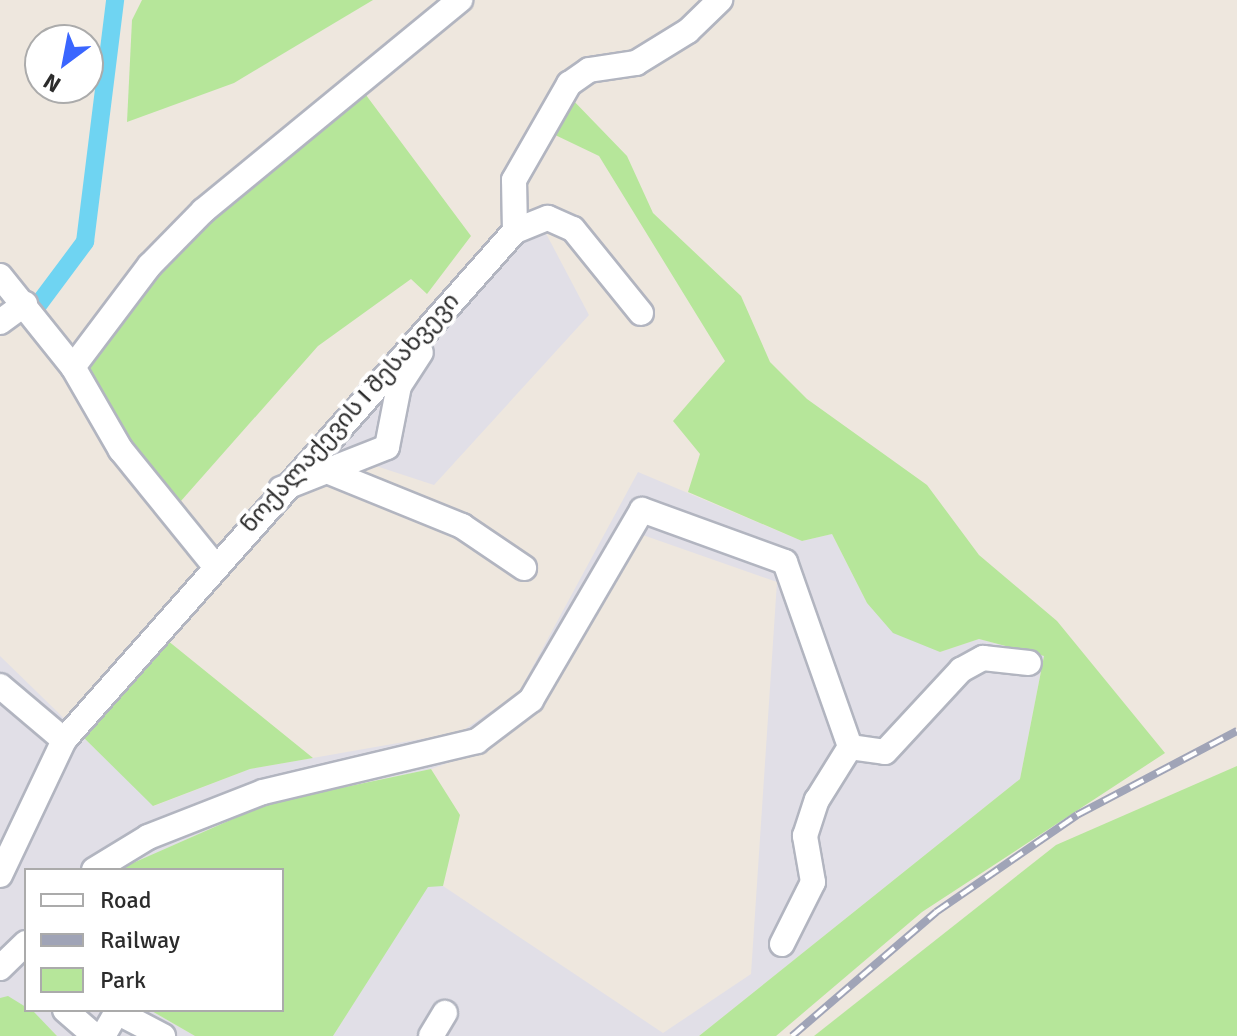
<!DOCTYPE html>
<html>
<head>
<meta charset="utf-8">
<style>
  body { margin:0 }
  #map { position:relative; width:1237px; height:1036px; overflow:hidden; background:#eee7de; font-family:Signika,"Noto Sans Georgian",sans-serif }
  div>[style] { position:absolute }
  [style*='--x'] { left:calc(var(--x)*1px); top:calc(var(--y)*1px); width:calc(var(--w)*1px); rotate:calc(var(--a)*1deg) }
  .industrial>* { inset:0; background:#e1dfe7 }
  .green>* { inset:0; background:#b6e69a }
  .canal>* { height:18px; margin:-9px; padding:0 9px; transform-origin:9px; border-radius:9px; background:#6fd4f2 }
  .roads { filter:drop-shadow(2px 0 #b2b5c0) drop-shadow(-2px 0 #b2b5c0) drop-shadow(0 2px #b2b5c0) drop-shadow(0 -2px #b2b5c0) }
  .minor>* { height:24px; margin:-12px; padding:0 12px; transform-origin:12px; border-radius:12px; background:#fff }
  .rail>* { height:8px; margin-top:-4px; transform-origin:0; background:repeating-linear-gradient(90deg,#fff 0 15px,#a0a4b7 0 30px); box-sizing:border-box; border-block:2px solid #a0a4b7 }
  span { translate:-50% -50%; white-space:nowrap; text-align:center; line-height:1.15; -webkit-text-stroke:8px #fff; paint-order:stroke }
  .street-label { font-size:24px; color:#2c2c2c }
  .legend { position:absolute; left:24px; top:868px; width:260px; height:144px; box-sizing:border-box; background:#fff; border:2px solid #ababab; margin:0; padding:10px 14px; list-style:none; font-size:24px; color:#2c2c2c }
  .legend li { display:flex; align-items:center; gap:16px; height:40px }
  .legend b { width:40px; border:2px solid #ababab }
  .north { position:absolute; left:24px; top:24px; width:80px; height:80px; box-sizing:border-box; background:#fff; border:2px solid #ababab; border-radius:50%; rotate:212deg; font-size:22px; font-weight:700; line-height:32px; text-align:center; color:#2c2c2c }
  .north::after { content:''; display:block; margin:auto; width:28px; height:36px; background:#3a66ff; clip-path:polygon(50% 0,100% 100%,50% 72%,0 100%) }
</style>
</head>
<body>
<div id="map">
  <div class="industrial">
    <div style="clip-path:polygon(541px 224px,589px 315px,434px 485px,370px 464px,308px 456px,499px 232px)"></div>
    <div style="clip-path:polygon(638px 472px,802px 541px,832px 534px,867px 603px,940px 652px,979px 639px,1044px 656px,1020px 779px,699px 1036px,333px 1036px,428px 886px,443px 886px,663px 1033px,751px 974px,777px 582px,640px 534px,481px 751px,431px 769px,269px 803px,117px 870px,26px 870px,26px 1008px,0 998px,0 656px,154px 806px,250px 769px,461px 732px,519px 692px)"></div>
    <div style="clip-path:polygon(30px 1010px,150px 1010px,195px 1036px,57px 1036px)"></div>
  </div>
  <div class="green">
    <div style="clip-path:polygon(142px 0,373px 0,234px 83px,127px 122px,132px 20px)"></div>
    <div style="clip-path:polygon(363px 91px,471px 236px,427px 294px,411px 279px,318px 346px,173px 510px,84px 370px,158px 266px,261px 169px)"></div>
    <div style="clip-path:polygon(568px 95px,627px 156px,653px 213px,741px 296px,770px 362px,807px 399px,927px 485px,979px 555px,1057px 621px,1165px 753px,922px 912px,776px 1036px,699px 1036px,1020px 779px,1044px 656px,979px 639px,940px 652px,893px 633px,867px 603px,832px 534px,802px 541px,688px 492px,700px 454px,673px 421px,725px 361px,599px 156px,551px 133px)"></div>
    <div style="clip-path:polygon(162px 636px,313px 758px,250px 769px,153px 806px,79px 733px)"></div>
    <div style="clip-path:polygon(1237px 766px,1237px 1036px,814px 1036px,1056px 845px)"></div>
    <div style="clip-path:polygon(431px 769px,460px 815px,443px 886px,428px 887px,333px 1036px,195px 1036px,150px 1010px,282px 1010px,282px 870px,117px 870px,269px 803px)"></div>
    <div style="clip-path:polygon(8px 996px,34px 1012px,57px 1036px,0 1036px,0 998px)"></div>
  </div>
  <div class="canal">
    <div style="--x:38;--y:305;--w:79;--a:-53.3"></div>
    <div style="--x:85;--y:242;--w:244;--a:-82.9"></div>
  </div>
  <div class="roads">
    <div class="minor">
      <div style="--x:515;--y:231;--w:35;--a:-22"></div>
      <div style="--x:548;--y:218;--w:27;--a:24"></div>
      <div style="--x:573;--y:229;--w:108;--a:51"></div>
      <div style="--x:0;--y:276;--w:117;--a:51.3"></div>
      <div style="--x:73;--y:367;--w:96;--a:60"></div>
      <div style="--x:121;--y:450;--w:149;--a:51"></div>
      <div style="--x:0;--y:322;--w:31;--a:-36"></div>
      <div style="--x:73;--y:367;--w:128;--a:-53"></div>
      <div style="--x:150;--y:265;--w:76;--a:-45.5"></div>
      <div style="--x:203;--y:211;--w:333;--a:-39.4"></div>
      <div style="--x:329;--y:472;--w:144;--a:22.1"></div>
      <div style="--x:462;--y:526;--w:75;--a:34.1"></div>
      <div style="--x:281;--y:489;--w:114;--a:-21.6"></div>
      <div style="--x:387;--y:447;--w:62;--a:-78.9"></div>
      <div style="--x:399;--y:386;--w:40;--a:-57.1"></div>
      <div style="--x:0;--y:686;--w:84;--a:40.2"></div>
      <div style="--x:94;--y:870;--w:63;--a:-31.4"></div>
      <div style="--x:148;--y:837;--w:123;--a:-21.4"></div>
      <div style="--x:263;--y:792;--w:220;--a:-13.4"></div>
      <div style="--x:477;--y:741;--w:68;--a:-37.2"></div>
      <div style="--x:531;--y:700;--w:220;--a:-59.7"></div>
      <div style="--x:642;--y:510;--w:152;--a:20"></div>
      <div style="--x:785;--y:562;--w:196;--a:70.6"></div>
      <div style="--x:850;--y:747;--w:35;--a:8"></div>
      <div style="--x:885;--y:752;--w:112;--a:-47.2"></div>
      <div style="--x:961;--y:670;--w:25;--a:-29"></div>
      <div style="--x:983;--y:658;--w:46;--a:6.2"></div>
      <div style="--x:0;--y:875;--w:149;--a:-64.6"></div>
      <div style="--x:64;--y:740;--w:680;--a:-48.46"></div>
      <div style="--x:515;--y:231;--w:51;--a:-91.1"></div>
      <div style="--x:514;--y:180;--w:111;--a:-60.2"></div>
      <div style="--x:569;--y:84;--w:24;--a:-35"></div>
      <div style="--x:589;--y:70;--w:48;--a:-8.5"></div>
      <div style="--x:636;--y:63;--w:61;--a:-31.6"></div>
      <div style="--x:688;--y:31;--w:45;--a:-44.1"></div>
      <div style="--x:782;--y:944;--w:69;--a:-63.4"></div>
      <div style="--x:813;--y:882;--w:47;--a:-99.9"></div>
      <div style="--x:805;--y:836;--w:38;--a:-72"></div>
      <div style="--x:817;--y:800;--w:62;--a:-58.1"></div>
      <div style="--x:0;--y:968;--w:36;--a:-44"></div>
      <div style="--x:65;--y:1010;--w:40;--a:41"></div>
      <div style="--x:103;--y:1036;--w:28;--a:-60"></div>
      <div style="--x:117;--y:1012;--w:52;--a:27.6"></div>
      <div style="--x:431;--y:1036;--w:27;--a:-59"></div>
    </div>
  </div>
  <div class="rail">
    <div style="--x:792;--y:1036;--w:190;--a:-40.7"></div>
    <div style="--x:936;--y:912;--w:171;--a:-34.5"></div>
    <div style="--x:1077;--y:815;--w:181;--a:-27.7"></div>
  </div>
  <div class="street-label">
    <span style="left:350px;top:413px;rotate:-48deg">ნოქალაქევის I შესახვევი</span>
  </div>
  <ul class="legend">
  <li><b style="height:10px;background:#fff"></b>Road</li>
  <li><b style="height:10px;background:#a0a4b7"></b>Railway</li>
  <li><b style="height:22px;background:#b6e69a"></b>Park</li>
  </ul>
  <div class="north">N</div>
</div>
</body>
</html>
